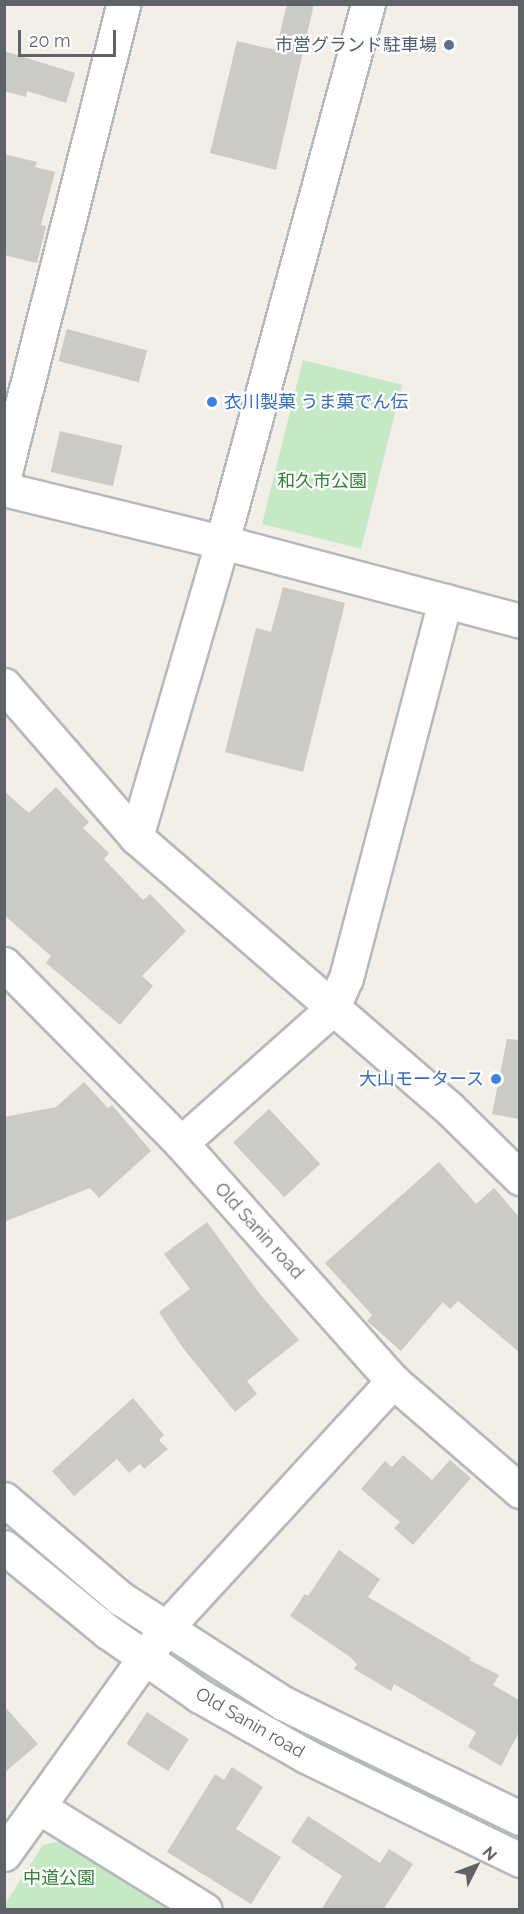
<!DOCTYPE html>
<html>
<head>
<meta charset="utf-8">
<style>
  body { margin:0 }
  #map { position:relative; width:524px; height:1914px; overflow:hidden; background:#f1efe8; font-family:Raleway,"Noto Sans JP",sans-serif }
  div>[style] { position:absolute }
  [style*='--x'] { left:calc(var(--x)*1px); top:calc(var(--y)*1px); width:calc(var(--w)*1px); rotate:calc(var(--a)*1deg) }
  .green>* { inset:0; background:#c5e8c5; transform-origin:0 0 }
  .building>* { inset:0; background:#cccac5; transform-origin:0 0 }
  .roads { filter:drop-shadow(2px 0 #b5b8bc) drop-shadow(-2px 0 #b5b8bc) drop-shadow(0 2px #b5b8bc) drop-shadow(0 -2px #b5b8bc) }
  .street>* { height:33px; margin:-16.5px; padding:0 16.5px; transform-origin:16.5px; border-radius:16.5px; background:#fff }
  .secondary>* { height:33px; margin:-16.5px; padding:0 16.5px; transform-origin:16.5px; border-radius:16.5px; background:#fff }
  .dots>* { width:16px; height:16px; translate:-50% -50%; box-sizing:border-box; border:3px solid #fff; border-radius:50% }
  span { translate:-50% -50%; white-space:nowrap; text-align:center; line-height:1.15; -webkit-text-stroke:4.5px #fff; paint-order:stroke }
  .service-label { font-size:18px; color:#4e5e75 }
  .right { translate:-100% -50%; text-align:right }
  .shop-label { font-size:18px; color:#366cbe }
  .left { translate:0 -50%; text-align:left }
  .park-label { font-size:18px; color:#348238 }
  .street-label { font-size:18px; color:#5f6368 }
  .frame { position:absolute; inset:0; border:6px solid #5f6368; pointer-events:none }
  .north { position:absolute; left:446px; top:1836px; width:60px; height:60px; -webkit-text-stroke:4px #fff; paint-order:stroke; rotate:48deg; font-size:16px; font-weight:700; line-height:24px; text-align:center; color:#5f6368 }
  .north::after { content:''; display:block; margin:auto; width:21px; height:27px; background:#5f6368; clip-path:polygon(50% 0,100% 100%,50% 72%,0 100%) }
  .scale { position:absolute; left:18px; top:30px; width:98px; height:27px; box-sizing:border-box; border:3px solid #5f6368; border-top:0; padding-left:8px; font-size:18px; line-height:21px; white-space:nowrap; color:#5f6368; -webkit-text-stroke:4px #fff; paint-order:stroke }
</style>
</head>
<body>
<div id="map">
  <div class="green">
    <div style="left:303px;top:360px;width:102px;height:169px;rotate:14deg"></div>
    <div style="clip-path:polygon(61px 1841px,172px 1909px,5px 1909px,5px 1904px,43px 1845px)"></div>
  </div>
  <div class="building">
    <div style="clip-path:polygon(287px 4px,314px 4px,276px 170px,210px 153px,237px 41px,276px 50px)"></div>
    <div style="clip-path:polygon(4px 51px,75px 73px,66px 103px,27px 91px,26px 97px,4px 91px)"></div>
    <div style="clip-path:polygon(4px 154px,37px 162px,35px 167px,55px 172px,41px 225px,46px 226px,37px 263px,4px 255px)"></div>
    <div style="left:67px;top:329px;width:83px;height:33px;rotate:15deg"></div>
    <div style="left:60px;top:431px;width:64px;height:42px;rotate:13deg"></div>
    <div style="clip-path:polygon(283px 587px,345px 603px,303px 772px,225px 752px,256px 628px,271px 632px)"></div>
    <div style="clip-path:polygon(56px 787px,89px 822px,83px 828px,109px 853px,104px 859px,143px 900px,150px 894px,186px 931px,142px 976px,153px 986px,120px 1025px,46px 963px,51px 956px,4px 915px,4px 791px,29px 813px)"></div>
    <div style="clip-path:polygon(507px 1039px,519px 1040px,519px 1119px,492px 1114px)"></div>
    <div style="clip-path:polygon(84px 1082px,108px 1108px,112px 1105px,151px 1151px,99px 1198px,90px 1188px,4px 1222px,4px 1117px,56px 1107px)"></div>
    <div style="left:269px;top:1109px;width:75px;height:49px;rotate:47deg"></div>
    <div style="clip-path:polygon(439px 1162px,476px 1204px,494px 1188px,519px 1217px,519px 1352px,458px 1301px,450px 1309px,443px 1302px,401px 1351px,367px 1321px,372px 1315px,325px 1263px)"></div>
    <div style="clip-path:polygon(207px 1222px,259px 1293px,299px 1340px,247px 1381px,257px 1394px,235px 1412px,183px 1348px,159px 1312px,190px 1289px,164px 1254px)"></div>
    <div style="clip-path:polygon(133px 1398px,164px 1435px,159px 1440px,168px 1449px,144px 1469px,140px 1464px,129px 1473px,117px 1459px,74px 1496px,52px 1471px)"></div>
    <div style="clip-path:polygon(403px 1455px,432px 1480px,450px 1460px,471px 1478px,413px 1545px,394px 1528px,400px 1522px,361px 1489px,385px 1461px,392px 1467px)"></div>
    <div style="clip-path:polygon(339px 1550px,380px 1579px,368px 1597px,471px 1658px,469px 1660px,499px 1675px,493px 1685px,519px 1700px,519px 1732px,501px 1766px,468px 1747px,476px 1732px,394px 1684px,391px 1691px,354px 1669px,357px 1664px,350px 1657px,290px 1616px,305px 1594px,308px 1596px)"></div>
    <div style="clip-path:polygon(4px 1706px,38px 1744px,4px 1773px)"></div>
    <div style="left:147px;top:1712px;width:50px;height:38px;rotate:33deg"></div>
    <div style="clip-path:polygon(232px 1767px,263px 1787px,236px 1829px,281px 1857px,251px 1904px,167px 1852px,215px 1774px,224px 1780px)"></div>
    <div style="clip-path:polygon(308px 1816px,380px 1863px,389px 1849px,413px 1864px,383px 1910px,321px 1910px,342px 1876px,291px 1842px)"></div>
  </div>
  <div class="roads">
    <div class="street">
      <div style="--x:4;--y:476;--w:487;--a:-75.8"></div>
      <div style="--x:4;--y:489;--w:224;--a:13.7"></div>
      <div style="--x:222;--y:542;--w:308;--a:14.8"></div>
      <div style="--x:4;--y:685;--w:201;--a:49"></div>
      <div style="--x:136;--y:837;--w:414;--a:40.9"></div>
      <div style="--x:449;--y:1108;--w:100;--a:44.6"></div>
      <div style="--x:136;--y:837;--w:307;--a:-73.7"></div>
      <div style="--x:222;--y:542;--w:557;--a:-74.82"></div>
      <div style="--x:4;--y:964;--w:252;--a:45.3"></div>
      <div style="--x:181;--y:1143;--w:319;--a:48.3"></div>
      <div style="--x:393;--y:1381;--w:168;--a:40.9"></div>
      <div style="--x:181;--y:1143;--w:202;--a:-41.6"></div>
      <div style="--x:332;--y:1009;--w:34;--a:-66"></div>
      <div style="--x:346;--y:978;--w:390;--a:-75.3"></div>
      <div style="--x:39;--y:1807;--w:195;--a:31.8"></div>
      <div style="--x:4;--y:1854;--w:277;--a:-54.4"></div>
      <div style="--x:165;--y:1629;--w:337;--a:-47.4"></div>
    </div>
    <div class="secondary">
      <div style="--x:4;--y:1499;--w:153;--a:40.5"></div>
      <div style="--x:120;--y:1598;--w:194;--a:32.8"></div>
      <div style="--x:283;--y:1703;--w:263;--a:25.9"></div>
      <div style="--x:4;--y:1547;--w:134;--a:39.3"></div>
      <div style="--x:108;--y:1632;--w:112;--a:34.8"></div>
      <div style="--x:200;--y:1696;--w:122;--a:29.5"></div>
      <div style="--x:306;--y:1756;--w:238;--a:25.9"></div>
    </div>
  </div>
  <div class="dots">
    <div style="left:449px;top:45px;background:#5c6f8a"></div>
    <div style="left:212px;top:402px;background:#3f7fe0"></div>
    <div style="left:496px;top:1079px;background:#3f7fe0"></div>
  </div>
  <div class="service-label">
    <span class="right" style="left:437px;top:45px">市営グランド駐車場</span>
  </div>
  <div class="shop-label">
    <span class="left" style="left:224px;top:402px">衣川製菓 うま菓でん伝</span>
    <span class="right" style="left:484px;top:1079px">大山モータース</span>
  </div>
  <div class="park-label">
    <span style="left:322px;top:481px">和久市公園</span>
    <span style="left:59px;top:1878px">中道公園</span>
  </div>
  <div class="street-label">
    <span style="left:259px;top:1231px;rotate:48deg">Old Sanin road</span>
    <span style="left:250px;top:1723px;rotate:30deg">Old Sanin road</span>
  </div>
  <div class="frame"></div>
  <div class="north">N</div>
  <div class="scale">20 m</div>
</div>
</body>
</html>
